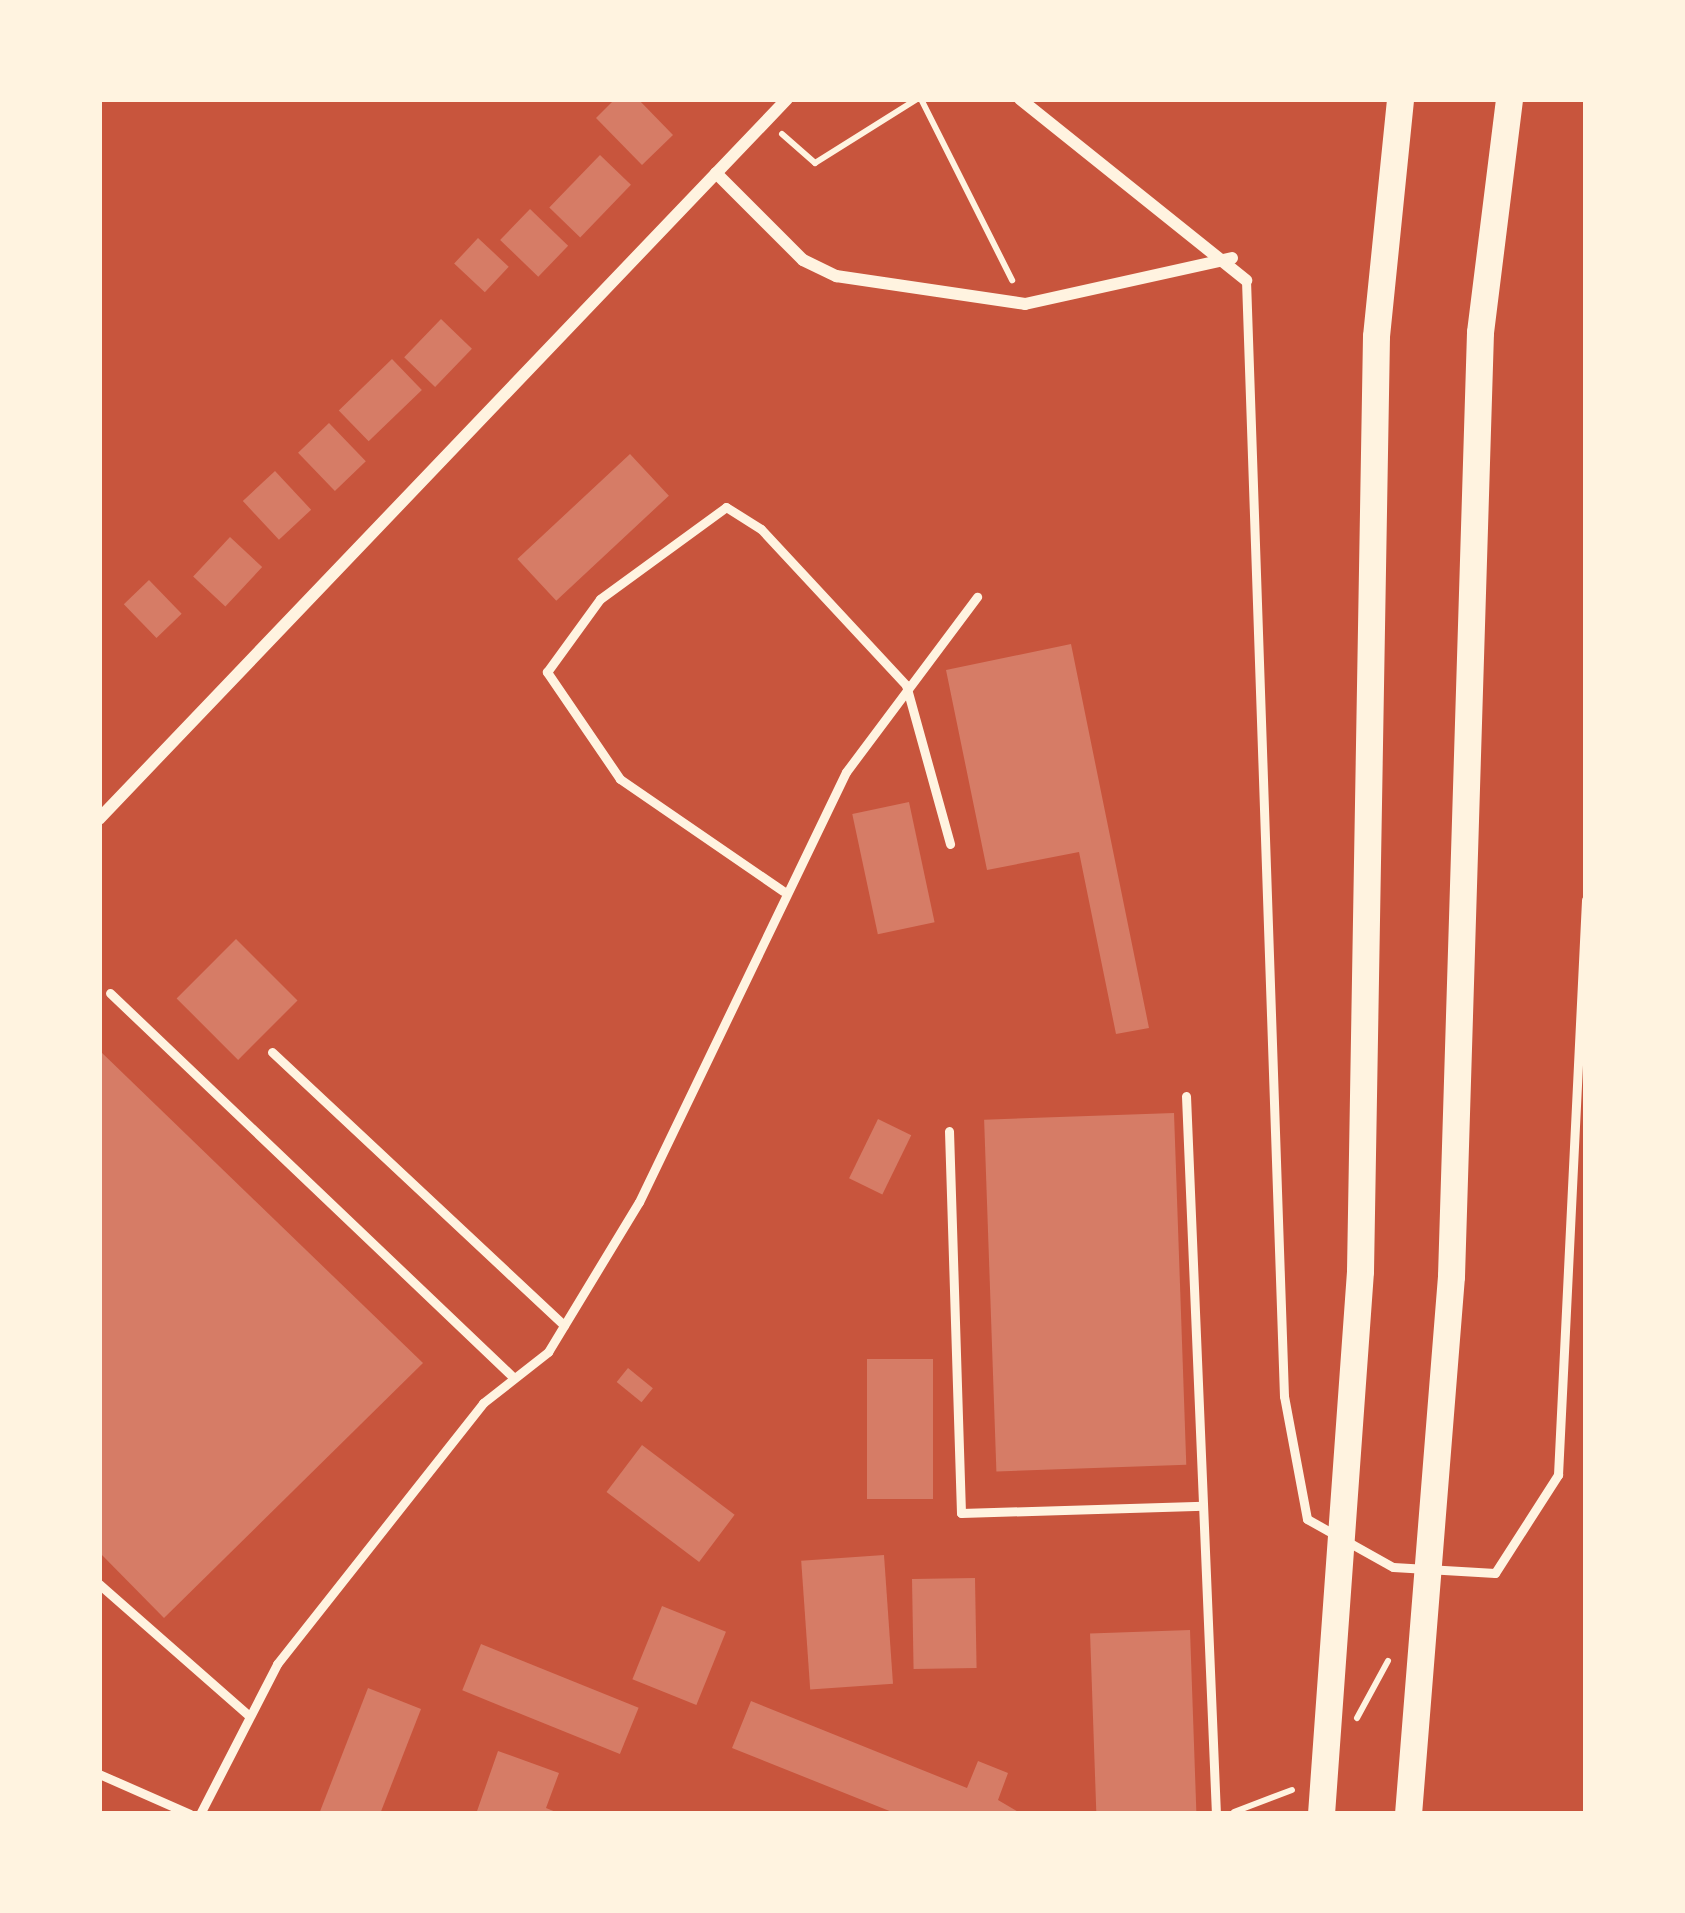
<!DOCTYPE html>
<html>
<head>
<meta charset="utf-8">
<style>
  body { margin:0 }
  #map { position:relative; width:1685px; height:1913px; overflow:hidden; background:#c8553d; font-family:Mulish,sans-serif }
  div>[style] { position:absolute }
  [style*='--x'] { left:calc(var(--x)*1px); top:calc(var(--y)*1px); width:calc(var(--w)*1px); rotate:calc(var(--a)*1deg) }
  .building>* { inset:0; background:#d67c66; transform-origin:0 0 }
  .path>* { height:6px; margin:-3px; padding:0 3px; transform-origin:3px; border-radius:3px; background:#fff3e0 }
  .service>* { height:9px; margin:-4.5px; padding:0 4.5px; transform-origin:4.5px; border-radius:4.5px; background:#fff3e0 }
  .minor>* { height:12px; margin:-6px; padding:0 6px; transform-origin:6px; border-radius:6px; background:#fff3e0 }
  .primary>* { height:27px; margin:-13.5px; padding:0 13.5px; transform-origin:13.5px; border-radius:13.5px; background:#fff3e0 }
  span { translate:-50% -50%; white-space:nowrap; text-align:center; line-height:1.15; -webkit-text-stroke:9px #fff3e0; paint-order:stroke }
  .frame { position:absolute; inset:0; border:102px solid #fff3e0; pointer-events:none }
</style>
</head>
<body>
<div id="map">
  <div class="building">
    <div style="clip-path:polygon(615px 99px,638px 99px,673px 135px,642px 165px,596px 118px)"></div>
    <div style="left:600px;top:155px;width:43px;height:73px;rotate:44deg"></div>
    <div style="left:530px;top:209px;width:53px;height:43px;rotate:44deg"></div>
    <div style="left:478px;top:238px;width:42px;height:35px;rotate:43deg"></div>
    <div style="left:441px;top:319px;width:43px;height:53px;rotate:44deg"></div>
    <div style="left:392px;top:359px;width:43px;height:74px;rotate:46deg"></div>
    <div style="left:329px;top:423px;width:53px;height:43px;rotate:46deg"></div>
    <div style="left:630px;top:454px;width:57px;height:154px;rotate:47deg"></div>
    <div style="left:275px;top:471px;width:53px;height:44px;rotate:47deg"></div>
    <div style="left:230px;top:537px;width:44px;height:54px;rotate:43deg"></div>
    <div style="left:149px;top:580px;width:47px;height:35px;rotate:46deg"></div>
    <div style="clip-path:polygon(1071px 644px,1149px 1028px,1116px 1034px,1079px 852px,987px 870px,946px 670px)"></div>
    <div style="left:909px;top:802px;width:123px;height:58px;rotate:78deg"></div>
    <div style="left:236px;top:939px;width:87px;height:84px;rotate:45deg"></div>
    <div style="clip-path:polygon(99px 1050px,423px 1363px,164px 1618px,99px 1552px)"></div>
    <div style="left:1174px;top:1113px;width:352px;height:190px;rotate:88deg"></div>
    <div style="left:878px;top:1119px;width:37px;height:66px;rotate:26deg"></div>
    <div style="left:867px;top:1359px;width:66px;height:140px"></div>
    <div style="left:628px;top:1368px;width:32px;height:18px;rotate:39deg"></div>
    <div style="left:642px;top:1445px;width:116px;height:59px;rotate:37deg"></div>
    <div style="left:884px;top:1555px;width:129px;height:83px;rotate:86deg"></div>
    <div style="left:975px;top:1578px;width:90px;height:63px;rotate:89deg"></div>
    <div style="left:662px;top:1606px;width:69px;height:79px;rotate:22deg"></div>
    <div style="left:1190px;top:1630px;width:184px;height:100px;rotate:88deg"></div>
    <div style="left:481px;top:1644px;width:170px;height:50px;rotate:22deg"></div>
    <div style="clip-path:polygon(368px 1688px,421px 1709px,380px 1814px,319px 1814px)"></div>
    <div style="clip-path:polygon(751px 1701px,967px 1788px,978px 1761px,1008px 1773px,998px 1800px,1022px 1814px,897px 1814px,732px 1748px)"></div>
    <div style="clip-path:polygon(498px 1751px,559px 1773px,546px 1808px,561px 1814px,476px 1814px)"></div>
  </div>
  <div class="path">
    <div style="--x:921;--y:99;--w:203;--a:63.3"></div>
    <div style="--x:782;--y:134;--w:44;--a:41.3"></div>
    <div style="--x:815;--y:163;--w:120;--a:-32.1"></div>
    <div style="--x:1357;--y:1718;--w:65;--a:-61.5"></div>
    <div style="--x:1234;--y:1812;--w:62;--a:-20.8"></div>
  </div>
  <div class="service">
    <div style="--x:1246;--y:280;--w:1117;--a:88.05"></div>
    <div style="--x:1284;--y:1396;--w:125;--a:79.4"></div>
    <div style="--x:1307;--y:1519;--w:98;--a:29.2"></div>
    <div style="--x:1393;--y:1567;--w:102;--a:3.4"></div>
    <div style="--x:1495;--y:1573;--w:117;--a:-57.3"></div>
    <div style="--x:1558;--y:1475;--w:576;--a:-87.21"></div>
    <div style="--x:783;--y:891;--w:198;--a:-145.5"></div>
    <div style="--x:620;--y:779;--w:130;--a:-124.3"></div>
    <div style="--x:547;--y:672;--w:90;--a:-54"></div>
    <div style="--x:600;--y:599;--w:156;--a:-36.1"></div>
    <div style="--x:726;--y:507;--w:41;--a:32.2"></div>
    <div style="--x:761;--y:529;--w:213;--a:47.1"></div>
    <div style="--x:906;--y:685;--w:165;--a:74.5"></div>
    <div style="--x:110;--y:993;--w:558;--a:43.62"></div>
    <div style="--x:272;--y:1052;--w:400;--a:43.1"></div>
    <div style="--x:1186;--y:1096;--w:719;--a:87.61"></div>
    <div style="--x:949;--y:1131;--w:382;--a:88.2"></div>
    <div style="--x:961;--y:1513;--w:242;--a:-1.7"></div>
    <div style="--x:99;--y:1584;--w:198;--a:41.3"></div>
    <div style="--x:99;--y:1774;--w:99;--a:23.7"></div>
    <div style="--x:200;--y:1814;--w:169;--a:-62.8"></div>
    <div style="--x:277;--y:1664;--w:333;--a:-51.7"></div>
    <div style="--x:483;--y:1403;--w:83;--a:-38.1"></div>
    <div style="--x:548;--y:1352;--w:175;--a:-58.8"></div>
    <div style="--x:639;--y:1202;--w:477;--a:-64.3"></div>
    <div style="--x:846;--y:772;--w:219;--a:-53.2"></div>
  </div>
  <div class="minor">
    <div style="--x:1020;--y:99;--w:290;--a:38.7"></div>
    <div style="--x:716;--y:173;--w:123;--a:45"></div>
    <div style="--x:803;--y:260;--w:37;--a:26"></div>
    <div style="--x:836;--y:276;--w:191;--a:8.4"></div>
    <div style="--x:1025;--y:304;--w:212;--a:-12.5"></div>
    <div style="--x:99;--y:819;--w:996;--a:-46.3"></div>
  </div>
  <div class="primary">
    <div style="--x:1321;--y:1814;--w:544;--a:-85.89"></div>
    <div style="--x:1360;--y:1271;--w:935;--a:-89.02"></div>
    <div style="--x:1376;--y:336;--w:238;--a:-84.2"></div>
    <div style="--x:1408;--y:1814;--w:540;--a:-85.43"></div>
    <div style="--x:1451;--y:1276;--w:944;--a:-88.24"></div>
    <div style="--x:1480;--y:332;--w:235;--a:-82.9"></div>
  </div>
  <div class="frame"></div>
</div>
</body>
</html>
